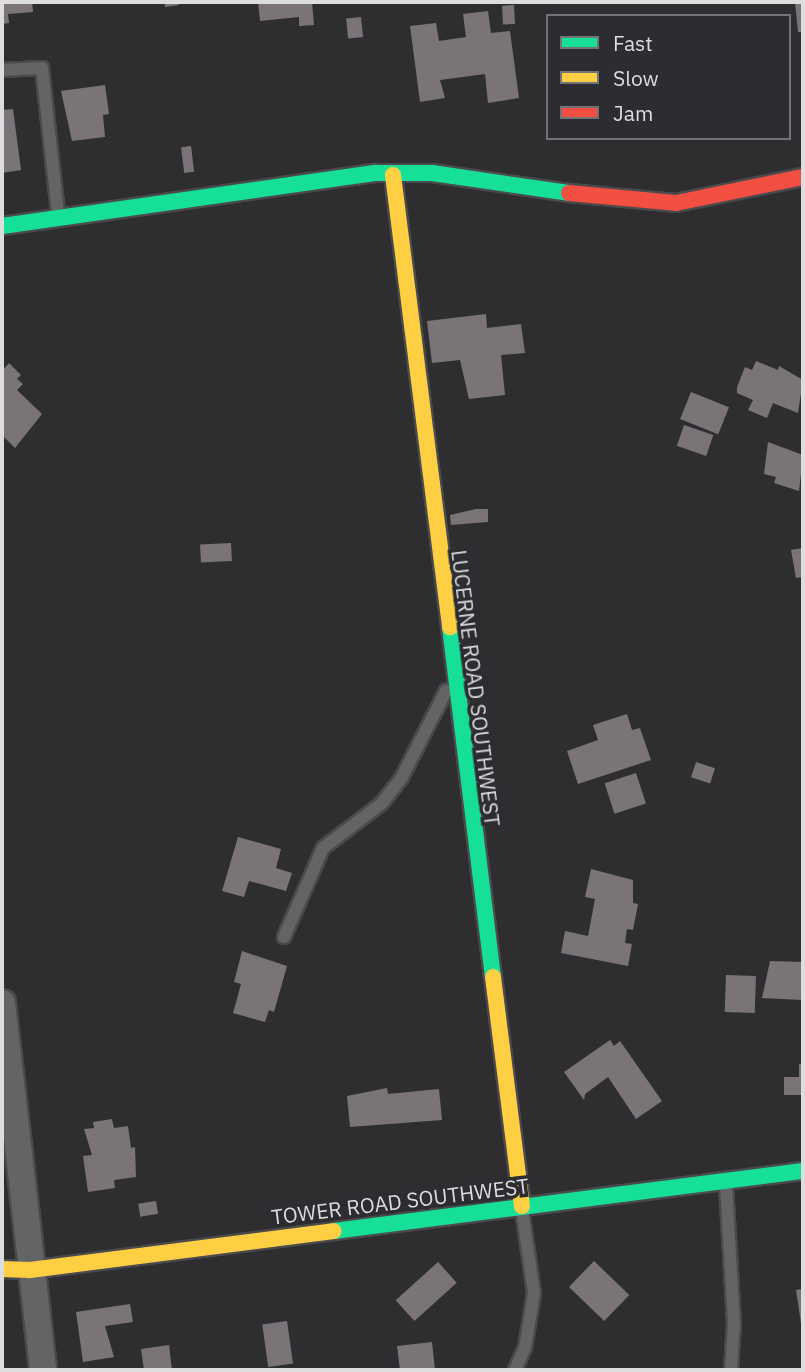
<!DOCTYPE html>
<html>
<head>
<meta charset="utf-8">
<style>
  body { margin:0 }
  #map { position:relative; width:805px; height:1372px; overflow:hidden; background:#2e2e30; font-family:"IBM Plex Sans",sans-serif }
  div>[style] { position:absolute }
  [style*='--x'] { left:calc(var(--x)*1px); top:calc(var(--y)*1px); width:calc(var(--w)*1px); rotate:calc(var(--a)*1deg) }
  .building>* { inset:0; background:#7a7479; transform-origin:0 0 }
  .roads { filter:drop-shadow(2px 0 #4a4a4d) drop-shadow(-2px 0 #4a4a4d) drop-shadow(0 2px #4a4a4d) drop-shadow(0 -2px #4a4a4d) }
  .lane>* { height:12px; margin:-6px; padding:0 6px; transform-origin:6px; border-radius:6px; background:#636465 }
  .street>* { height:26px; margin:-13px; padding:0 13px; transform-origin:13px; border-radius:13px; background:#636465 }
  .fast>* { height:16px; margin:-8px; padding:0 8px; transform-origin:8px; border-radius:8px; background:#16e098 }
  .slow>* { height:16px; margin:-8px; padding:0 8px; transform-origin:8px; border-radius:8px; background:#ffcf43 }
  .jam>* { height:16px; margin:-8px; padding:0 8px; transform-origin:8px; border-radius:8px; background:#f24e42 }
  span { translate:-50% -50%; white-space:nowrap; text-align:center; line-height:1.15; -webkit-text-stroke:7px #2d2d31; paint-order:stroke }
  .street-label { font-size:21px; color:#dddde0 }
  .frame { position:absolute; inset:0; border:4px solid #dddde0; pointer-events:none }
  .legend { position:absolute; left:546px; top:14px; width:245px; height:126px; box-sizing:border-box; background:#2d2d31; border:2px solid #737377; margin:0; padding:9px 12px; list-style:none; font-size:21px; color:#dddde0 }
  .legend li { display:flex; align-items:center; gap:14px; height:35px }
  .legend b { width:35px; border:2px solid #737377 }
</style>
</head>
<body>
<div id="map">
  <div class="building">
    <div style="clip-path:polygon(2px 2px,32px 2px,33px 12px,8px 14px,9px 23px,2px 24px)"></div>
    <div style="clip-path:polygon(165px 2px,178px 2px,179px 5px,165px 7px)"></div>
    <div style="clip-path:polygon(258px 2px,312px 2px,314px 25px,299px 26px,299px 17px,260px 21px)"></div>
    <div style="clip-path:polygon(795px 2px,803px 2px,803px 32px,798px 32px)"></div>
    <div style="left:514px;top:5px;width:19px;height:12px;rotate:87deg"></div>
    <div style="clip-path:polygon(488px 11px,491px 33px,510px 31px,519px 98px,488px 103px,485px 74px,440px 80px,445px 98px,420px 102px,410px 26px,436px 23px,439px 41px,466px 37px,463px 14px)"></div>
    <div style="left:361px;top:17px;width:20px;height:15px;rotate:84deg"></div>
    <div style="clip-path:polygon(105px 85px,109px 114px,103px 115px,105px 137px,72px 141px,61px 91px)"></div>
    <div style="clip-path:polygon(13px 109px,21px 170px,2px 173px,2px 110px)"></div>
    <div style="left:191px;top:146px;width:26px;height:10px;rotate:83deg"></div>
    <div style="clip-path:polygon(486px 314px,487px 328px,521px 324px,525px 353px,501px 355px,505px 395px,469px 399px,460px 360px,432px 363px,427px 321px)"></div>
    <div style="clip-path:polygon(756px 361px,778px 370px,779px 366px,803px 380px,798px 413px,773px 403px,767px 418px,748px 410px,753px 400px,737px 393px,737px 387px,745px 367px,752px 370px)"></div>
    <div style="clip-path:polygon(9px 363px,21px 375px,17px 379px,23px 384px,17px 390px,42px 414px,15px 448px,2px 435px,2px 371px)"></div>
    <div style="left:691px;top:392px;width:41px;height:29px;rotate:22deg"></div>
    <div style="left:684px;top:425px;width:31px;height:22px;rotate:19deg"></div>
    <div style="clip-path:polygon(768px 442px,803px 455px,799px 491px,774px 483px,776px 477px,764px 474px)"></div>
    <div style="clip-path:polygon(476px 509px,488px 509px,488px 522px,451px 525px,450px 515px)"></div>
    <div style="left:231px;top:543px;width:18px;height:31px;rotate:87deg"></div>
    <div style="clip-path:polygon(803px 548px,803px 577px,796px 578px,791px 550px)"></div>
    <div style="clip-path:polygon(627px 714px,632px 730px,640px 728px,651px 760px,578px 784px,567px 751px,598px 740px,593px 725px)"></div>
    <div style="left:696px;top:762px;width:20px;height:16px;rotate:18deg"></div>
    <div style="left:636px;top:773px;width:32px;height:33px;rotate:72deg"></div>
    <div style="clip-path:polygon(238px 837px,281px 849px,276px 868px,292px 873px,286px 891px,249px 881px,244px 897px,222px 891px)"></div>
    <div style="clip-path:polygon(591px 869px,633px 880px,633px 903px,638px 904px,633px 930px,627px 929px,625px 943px,632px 944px,628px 966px,561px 953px,565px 931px,588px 936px,595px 899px,585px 897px)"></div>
    <div style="clip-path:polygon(242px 951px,287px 966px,274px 1012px,269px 1010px,265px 1022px,233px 1013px,241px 984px,234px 982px)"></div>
    <div style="clip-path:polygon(770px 961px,803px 962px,803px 1000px,762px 998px)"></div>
    <div style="left:726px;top:975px;width:30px;height:37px;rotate:2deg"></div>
    <div style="clip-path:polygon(610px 1040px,614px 1046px,620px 1041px,662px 1101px,636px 1119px,608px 1077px,585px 1094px,584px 1100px,564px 1072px)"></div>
    <div style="clip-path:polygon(799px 1064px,803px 1064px,803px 1095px,784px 1095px,784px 1077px,799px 1077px)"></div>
    <div style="clip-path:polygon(387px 1088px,388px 1094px,439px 1089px,442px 1120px,350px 1127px,347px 1096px)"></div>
    <div style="clip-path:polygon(112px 1119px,114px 1128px,128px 1126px,131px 1148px,135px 1147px,136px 1177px,114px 1180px,115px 1188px,88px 1192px,83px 1156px,92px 1155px,84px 1129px,94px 1128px,93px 1122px)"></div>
    <div style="left:156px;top:1201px;width:13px;height:18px;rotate:81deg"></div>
    <div style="left:594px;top:1261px;width:49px;height:36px;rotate:44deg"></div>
    <div style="left:438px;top:1262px;width:28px;height:57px;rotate:48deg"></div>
    <div style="clip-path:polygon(803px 1289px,803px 1330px,802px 1330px,796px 1290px)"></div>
    <div style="clip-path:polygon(130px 1304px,133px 1322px,105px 1326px,114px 1357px,83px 1362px,76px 1312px)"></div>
    <div style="left:287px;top:1321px;width:43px;height:25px;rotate:82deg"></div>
    <div style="clip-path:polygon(432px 1342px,435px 1370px,400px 1370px,397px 1346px)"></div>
    <div style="clip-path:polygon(169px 1345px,172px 1370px,144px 1370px,141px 1349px)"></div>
  </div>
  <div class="roads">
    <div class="lane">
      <div style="--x:2;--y:70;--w:40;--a:-2.9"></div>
      <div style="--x:42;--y:68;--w:147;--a:83.7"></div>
      <div style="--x:284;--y:937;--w:97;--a:-66.3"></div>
      <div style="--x:323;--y:848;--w:74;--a:-37.3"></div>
      <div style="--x:382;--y:803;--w:33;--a:-52"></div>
      <div style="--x:402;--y:777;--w:97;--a:-62.9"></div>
      <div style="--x:726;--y:1185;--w:137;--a:86.7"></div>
      <div style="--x:734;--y:1322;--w:48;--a:93.6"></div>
      <div style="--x:515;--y:1370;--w:24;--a:-66"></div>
      <div style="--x:525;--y:1348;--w:56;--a:-80.7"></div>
      <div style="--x:534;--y:1293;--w:84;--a:-98.2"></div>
    </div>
    <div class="street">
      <div style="--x:2;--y:1003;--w:369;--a:83.6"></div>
    </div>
    <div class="fast">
      <div style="--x:2;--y:226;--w:378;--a:-8.1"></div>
      <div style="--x:376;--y:173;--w:56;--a:0"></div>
      <div style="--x:432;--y:173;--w:138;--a:8.3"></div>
      <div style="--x:450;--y:627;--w:353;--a:83"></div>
      <div style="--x:334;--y:1231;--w:473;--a:-7.3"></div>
    </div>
    <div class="slow">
      <div style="--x:393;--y:175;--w:456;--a:82.8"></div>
      <div style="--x:493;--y:977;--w:231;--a:82.8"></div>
      <div style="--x:2;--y:1269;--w:28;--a:2"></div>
      <div style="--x:30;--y:1270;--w:306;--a:-7.3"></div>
    </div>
    <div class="jam">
      <div style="--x:569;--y:193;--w:107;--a:5.3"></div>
      <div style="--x:676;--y:203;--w:130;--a:-11.6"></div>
    </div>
  </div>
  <div class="street-label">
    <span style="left:476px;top:688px;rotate:83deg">LUCERNE ROAD SOUTHWEST</span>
    <span style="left:400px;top:1201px;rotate:-7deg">TOWER ROAD SOUTHWEST</span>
  </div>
  <div class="frame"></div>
  <ul class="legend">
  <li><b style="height:9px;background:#16e098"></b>Fast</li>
  <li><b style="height:9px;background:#ffcf43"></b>Slow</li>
  <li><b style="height:9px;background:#f24e42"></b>Jam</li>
  </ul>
</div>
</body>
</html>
